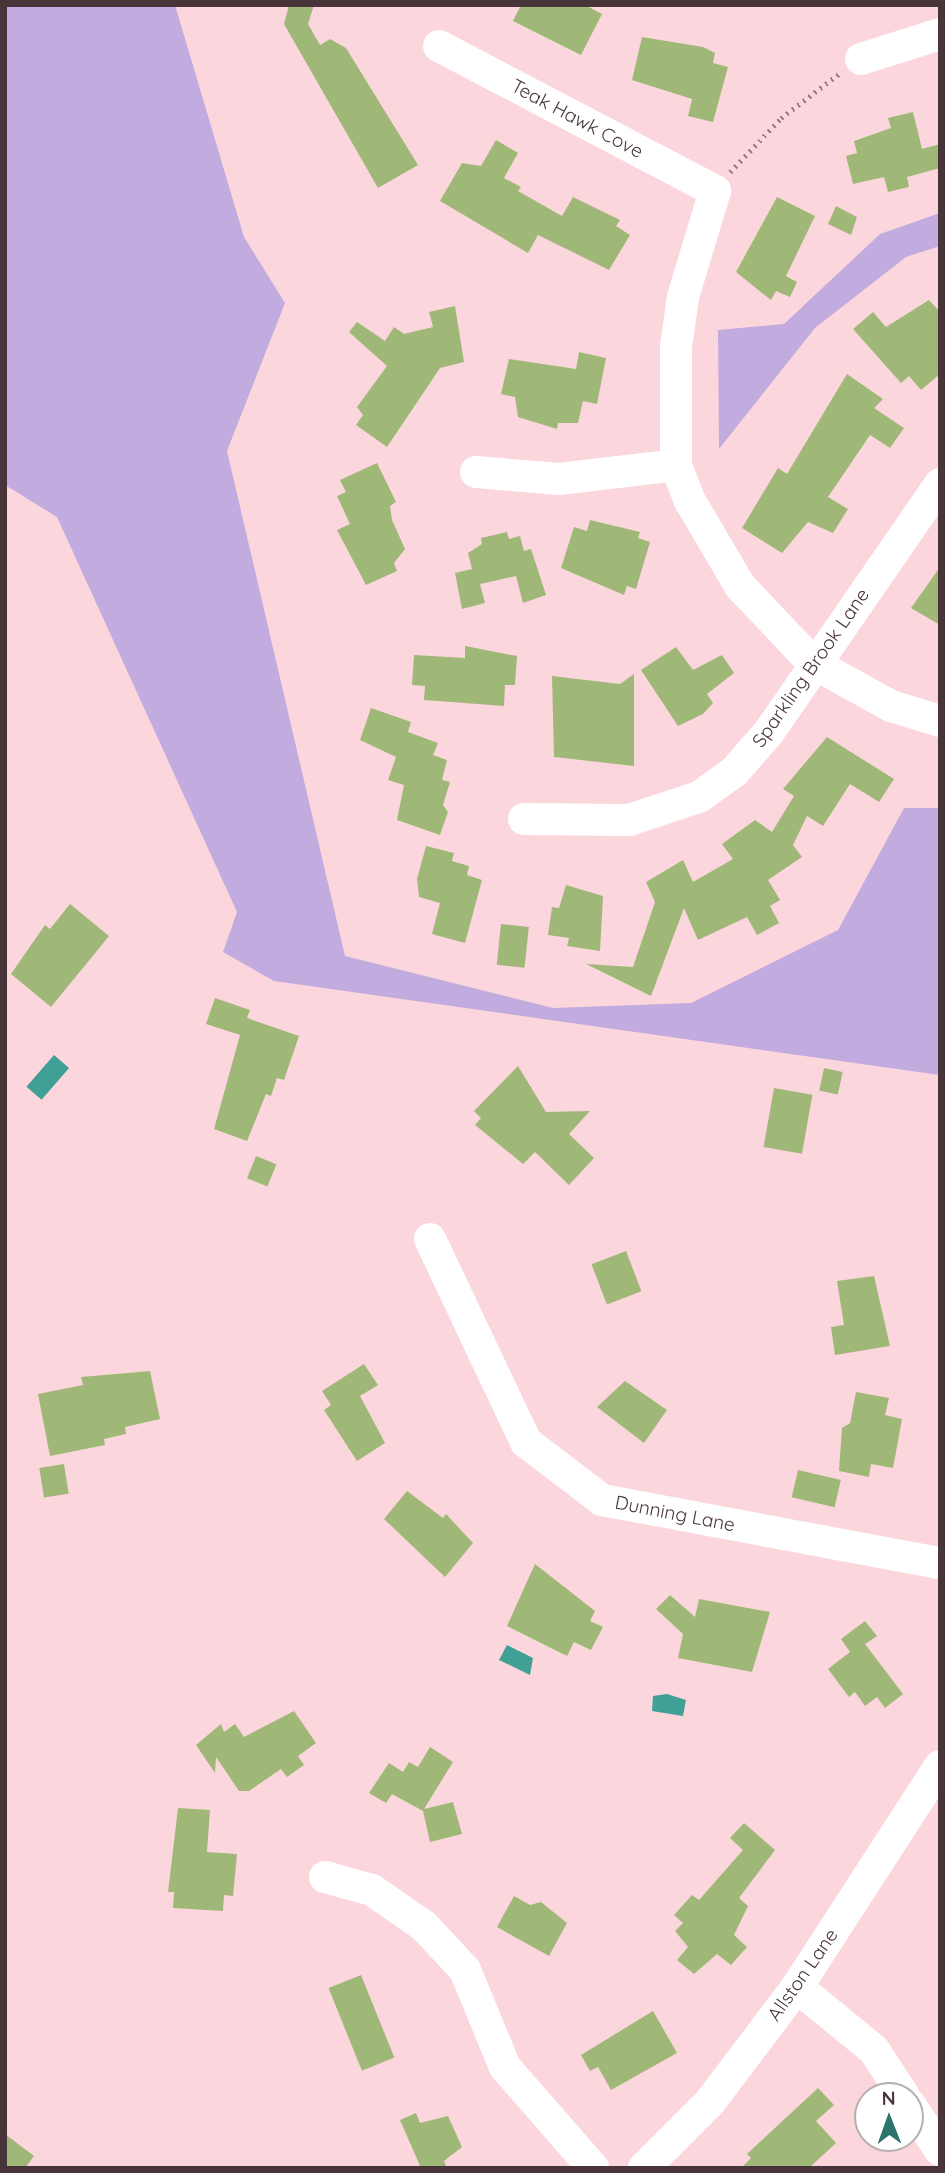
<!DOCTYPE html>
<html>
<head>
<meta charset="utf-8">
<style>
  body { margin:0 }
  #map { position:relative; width:945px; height:2173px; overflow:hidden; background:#fcd6dd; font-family:Quicksand,sans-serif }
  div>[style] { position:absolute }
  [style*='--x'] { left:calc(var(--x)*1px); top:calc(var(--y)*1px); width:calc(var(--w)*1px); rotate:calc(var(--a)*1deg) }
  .green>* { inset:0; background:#c2abde }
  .water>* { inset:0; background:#40a096; transform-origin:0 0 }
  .building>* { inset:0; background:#a0b877; transform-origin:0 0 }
  .path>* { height:4.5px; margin-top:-2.25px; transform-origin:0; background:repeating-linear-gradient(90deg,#9a7e84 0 2px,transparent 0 7px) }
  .minor>* { height:32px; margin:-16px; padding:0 16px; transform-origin:16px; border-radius:16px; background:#fff }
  span { translate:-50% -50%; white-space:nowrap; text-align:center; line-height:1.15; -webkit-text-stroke:6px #fff; paint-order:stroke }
  .street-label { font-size:19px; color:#483539 }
  .frame { position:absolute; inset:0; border:7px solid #483539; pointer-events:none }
  .north { position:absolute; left:854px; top:2082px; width:70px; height:70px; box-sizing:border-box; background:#fff; border:2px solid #b6aeb0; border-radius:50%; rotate:359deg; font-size:19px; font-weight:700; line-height:28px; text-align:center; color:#483539 }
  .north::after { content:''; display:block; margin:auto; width:24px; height:32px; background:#2d746c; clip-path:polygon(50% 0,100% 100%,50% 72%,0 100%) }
</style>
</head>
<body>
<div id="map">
  <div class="green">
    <div style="clip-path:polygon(5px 5px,175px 5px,244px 237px,285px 303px,227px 451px,345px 956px,553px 1008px,691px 1003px,838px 930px,904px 808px,940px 808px,940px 1075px,274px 981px,223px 952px,237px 912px,57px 517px,5px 485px)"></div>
    <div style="clip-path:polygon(940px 213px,940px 246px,906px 257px,815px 328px,719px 449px,718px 330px,784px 324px,880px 234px)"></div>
  </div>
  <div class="water">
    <div style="left:54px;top:1055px;width:20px;height:42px;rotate:41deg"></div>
    <div style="clip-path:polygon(507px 1645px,533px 1658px,530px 1675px,499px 1660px)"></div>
    <div style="clip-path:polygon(667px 1694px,686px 1700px,683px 1716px,652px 1711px,653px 1696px)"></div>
  </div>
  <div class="building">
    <div style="clip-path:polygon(289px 5px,314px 5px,308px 24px,320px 45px,330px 39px,346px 48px,418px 165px,378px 188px,284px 24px)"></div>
    <div style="clip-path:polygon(521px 5px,585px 5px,602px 14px,581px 55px,513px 21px)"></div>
    <div style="clip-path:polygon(642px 37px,703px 47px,715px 53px,713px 63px,728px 67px,713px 122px,688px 116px,692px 99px,632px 80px)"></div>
    <div style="clip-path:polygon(913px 112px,922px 149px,940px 144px,940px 168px,907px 177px,909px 187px,888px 192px,884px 177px,853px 184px,846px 156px,857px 153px,854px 141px,891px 128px,888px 118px)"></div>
    <div style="clip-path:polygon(496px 140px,518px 153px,504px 178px,521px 187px,518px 191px,562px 216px,573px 197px,620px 220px,616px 226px,630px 235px,609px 270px,538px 235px,528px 253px,440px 201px,462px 163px,481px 166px)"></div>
    <div style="clip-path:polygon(777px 197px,815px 216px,786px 276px,797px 282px,790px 297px,776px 291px,771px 300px,736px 272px)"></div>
    <div style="clip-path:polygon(836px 206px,857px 217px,851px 235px,828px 224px)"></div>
    <div style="clip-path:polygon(929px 300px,940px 312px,940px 374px,921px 390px,909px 376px,901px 383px,853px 329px,873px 312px,886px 327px)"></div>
    <div style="clip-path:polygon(455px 306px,464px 362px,440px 368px,387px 447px,356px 425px,363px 415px,357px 407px,387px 366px,349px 332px,357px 322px,385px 341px,394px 327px,404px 334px,433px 327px,429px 312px)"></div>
    <div style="clip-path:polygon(579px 352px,606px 358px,597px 404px,583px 401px,578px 423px,558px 423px,557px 429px,518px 417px,515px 397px,501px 394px,509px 359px,576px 369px)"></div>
    <div style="clip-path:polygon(847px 374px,883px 399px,874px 408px,904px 428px,890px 448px,870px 435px,828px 497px,848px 509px,833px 533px,808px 522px,782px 553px,742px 528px,778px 468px,787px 474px)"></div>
    <div style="clip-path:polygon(377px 463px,396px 502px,390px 506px,392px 520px,405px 549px,394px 563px,397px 571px,366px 585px,337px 530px,350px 524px,337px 496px,346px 492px,340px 480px)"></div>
    <div style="clip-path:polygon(590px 520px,640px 532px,638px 538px,650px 542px,636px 589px,627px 586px,624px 595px,561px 568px,574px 527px,587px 531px)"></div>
    <div style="clip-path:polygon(507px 532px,509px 539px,520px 536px,524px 551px,531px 549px,546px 595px,523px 603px,516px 576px,480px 584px,485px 603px,462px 609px,455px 573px,472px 569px,468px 553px,482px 544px,481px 538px)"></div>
    <div style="clip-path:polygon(940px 567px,940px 625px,911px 608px)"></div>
    <div style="clip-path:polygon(465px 646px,517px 656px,515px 685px,505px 685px,504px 706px,424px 700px,425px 686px,412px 685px,414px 655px,465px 658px)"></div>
    <div style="clip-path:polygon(676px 647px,693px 670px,722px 655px,734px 673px,707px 694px,713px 703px,703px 714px,678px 726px,641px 670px)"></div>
    <div style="clip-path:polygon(634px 674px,634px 766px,554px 757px,552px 676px,620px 684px)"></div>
    <div style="clip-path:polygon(371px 708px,411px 722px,408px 732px,438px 743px,433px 755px,447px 760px,442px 780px,450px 782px,443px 805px,448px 812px,440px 835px,397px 820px,404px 785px,388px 780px,396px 757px,360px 740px)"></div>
    <div style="clip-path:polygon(827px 737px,894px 779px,879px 802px,850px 784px,823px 826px,807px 816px,793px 845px,802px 857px,768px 880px,780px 900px,770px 906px,779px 923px,757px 935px,747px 917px,698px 940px,684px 908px,651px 996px,586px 964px,633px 967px,655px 902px,646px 882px,683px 860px,693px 882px,733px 859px,722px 844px,755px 820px,772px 832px,794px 796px,783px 789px)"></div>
    <div style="clip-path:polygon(426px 846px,454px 853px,452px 861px,469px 866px,467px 875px,482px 880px,465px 943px,432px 934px,440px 903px,419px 897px,417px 879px)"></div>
    <div style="clip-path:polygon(566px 885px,603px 896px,600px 951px,567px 946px,569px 938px,548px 935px,552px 907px,559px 908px)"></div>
    <div style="clip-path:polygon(70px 904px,109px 936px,51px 1007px,11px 974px,45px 925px,50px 929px)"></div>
    <div style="left:501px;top:924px;width:28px;height:41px;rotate:6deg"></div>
    <div style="clip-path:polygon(215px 998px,250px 1010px,247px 1018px,299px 1036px,284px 1080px,277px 1078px,271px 1096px,266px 1094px,247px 1141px,214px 1129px,240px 1035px,206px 1024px)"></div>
    <div style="clip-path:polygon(518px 1066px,546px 1112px,590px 1111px,569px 1134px,594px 1158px,569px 1185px,535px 1152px,523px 1164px,475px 1125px,481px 1118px,474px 1111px)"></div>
    <div style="left:824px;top:1068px;width:19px;height:23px;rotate:12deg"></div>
    <div style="left:774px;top:1088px;width:39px;height:60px;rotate:10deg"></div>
    <div style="left:256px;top:1156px;width:22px;height:24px;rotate:22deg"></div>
    <div style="left:626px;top:1251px;width:43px;height:37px;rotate:69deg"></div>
    <div style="clip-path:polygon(874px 1276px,890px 1346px,835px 1355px,831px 1327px,844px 1325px,837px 1281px)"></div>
    <div style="clip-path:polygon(364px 1364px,378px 1385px,360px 1396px,385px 1443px,357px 1461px,324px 1410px,331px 1405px,322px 1391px)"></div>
    <div style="clip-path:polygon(150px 1371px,160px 1419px,125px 1427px,126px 1434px,104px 1439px,105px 1445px,50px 1456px,38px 1394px,83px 1385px,81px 1377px)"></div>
    <div style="clip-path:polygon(625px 1381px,667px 1410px,644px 1443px,597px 1407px)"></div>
    <div style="clip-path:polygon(856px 1392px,889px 1398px,885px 1415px,902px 1419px,893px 1468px,871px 1464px,869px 1477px,839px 1471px,842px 1428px,850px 1423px)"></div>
    <div style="left:64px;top:1464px;width:30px;height:25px;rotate:81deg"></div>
    <div style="left:798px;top:1470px;width:44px;height:28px;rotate:13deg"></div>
    <div style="clip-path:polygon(407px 1491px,443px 1518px,446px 1514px,473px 1543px,445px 1577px,384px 1519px)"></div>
    <div style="clip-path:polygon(535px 1564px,595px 1611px,590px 1621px,603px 1627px,591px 1650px,574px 1642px,567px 1656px,507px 1626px)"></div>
    <div style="clip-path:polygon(670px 1595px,695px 1617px,699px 1599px,770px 1612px,752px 1672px,678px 1658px,683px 1634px,656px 1609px)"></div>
    <div style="clip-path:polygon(865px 1621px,877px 1636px,865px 1644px,903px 1694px,885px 1708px,877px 1697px,865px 1706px,855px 1692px,849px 1697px,828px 1669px,850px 1652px,841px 1639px)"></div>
    <div style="clip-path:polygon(294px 1711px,316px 1743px,298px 1756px,304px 1765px,287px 1777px,281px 1769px,249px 1791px,239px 1791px,216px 1757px,215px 1773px,196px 1745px,221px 1724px,224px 1732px,235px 1724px,244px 1737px)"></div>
    <div style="clip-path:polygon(430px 1747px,453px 1762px,424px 1809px,453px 1802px,462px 1834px,430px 1842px,423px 1811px,392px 1794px,386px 1803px,369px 1793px,389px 1763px,403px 1772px,409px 1762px,418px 1767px)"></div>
    <div style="clip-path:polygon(178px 1808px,210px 1810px,207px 1852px,237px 1854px,233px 1896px,224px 1895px,223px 1911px,173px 1908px,174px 1892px,168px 1892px)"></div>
    <div style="clip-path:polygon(744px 1823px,775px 1850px,739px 1898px,748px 1906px,734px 1935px,747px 1947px,731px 1965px,717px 1954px,694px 1974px,677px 1960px,688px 1947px,675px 1931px,683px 1923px,674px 1915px,692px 1895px,699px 1900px,743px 1850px,730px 1838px)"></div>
    <div style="clip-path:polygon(514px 1896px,530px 1905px,541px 1902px,567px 1923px,549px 1956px,497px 1927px)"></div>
    <div style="left:361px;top:1975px;width:89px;height:35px;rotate:68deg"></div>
    <div style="clip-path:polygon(653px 2011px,677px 2053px,611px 2090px,598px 2067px,590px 2071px,581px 2055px)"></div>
    <div style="clip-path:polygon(818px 2088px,834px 2105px,816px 2121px,836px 2143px,809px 2168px,741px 2168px,751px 2158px,747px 2154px)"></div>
    <div style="clip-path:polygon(416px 2113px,420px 2123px,448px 2116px,462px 2147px,444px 2161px,447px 2168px,421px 2168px,400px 2120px)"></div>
    <div style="clip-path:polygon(5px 2134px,34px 2156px,25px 2168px,5px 2168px)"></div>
  </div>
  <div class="path">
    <div style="--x:730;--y:172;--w:74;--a:-46.6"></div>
    <div style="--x:781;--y:118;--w:74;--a:-37.3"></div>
  </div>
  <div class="minor">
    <div style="--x:439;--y:46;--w:312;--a:27.7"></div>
    <div style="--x:715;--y:191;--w:111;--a:106.8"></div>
    <div style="--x:683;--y:297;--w:50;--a:98"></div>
    <div style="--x:676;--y:347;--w:118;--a:90"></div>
    <div style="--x:676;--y:465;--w:39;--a:69"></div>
    <div style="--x:690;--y:501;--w:99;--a:59.5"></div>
    <div style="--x:740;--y:586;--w:106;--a:46.5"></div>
    <div style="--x:813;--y:663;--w:89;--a:28.9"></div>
    <div style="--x:891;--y:706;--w:51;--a:17"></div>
    <div style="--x:861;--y:59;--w:83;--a:-17.6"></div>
    <div style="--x:476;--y:472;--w:83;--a:4.8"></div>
    <div style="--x:559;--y:479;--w:118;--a:-6.8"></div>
    <div style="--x:524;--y:819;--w:105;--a:0.5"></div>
    <div style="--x:629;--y:820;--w:74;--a:-18.2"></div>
    <div style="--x:699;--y:797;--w:43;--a:-35.5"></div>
    <div style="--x:734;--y:772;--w:53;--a:-48.8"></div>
    <div style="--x:769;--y:732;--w:301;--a:-55.4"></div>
    <div style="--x:430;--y:1239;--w:225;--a:64.7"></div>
    <div style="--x:526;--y:1442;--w:96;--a:37.3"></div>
    <div style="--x:602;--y:1500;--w:344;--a:10.6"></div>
    <div style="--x:325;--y:1877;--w:49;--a:15.5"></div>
    <div style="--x:372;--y:1890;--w:63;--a:34.7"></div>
    <div style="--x:424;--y:1926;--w:60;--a:47"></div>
    <div style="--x:465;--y:1970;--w:105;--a:67.6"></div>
    <div style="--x:505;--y:2067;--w:134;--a:48.9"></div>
    <div style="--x:797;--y:1987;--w:99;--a:39.3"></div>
    <div style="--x:874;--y:2050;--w:55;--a:56.9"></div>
    <div style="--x:910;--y:2105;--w:54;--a:56.3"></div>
    <div style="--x:644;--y:2168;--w:93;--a:-45"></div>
    <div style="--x:710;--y:2102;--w:144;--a:-52.9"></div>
    <div style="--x:797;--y:1987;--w:263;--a:-57.1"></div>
  </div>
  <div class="street-label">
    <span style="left:577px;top:119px;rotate:28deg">Teak Hawk Cove</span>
    <span style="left:811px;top:668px;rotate:-55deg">Sparkling Brook Lane</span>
    <span style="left:675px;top:1514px;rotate:11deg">Dunning Lane</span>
    <span style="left:803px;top:1975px;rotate:-55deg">Allston Lane</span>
  </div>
  <div class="frame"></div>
  <div class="north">N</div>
</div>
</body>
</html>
